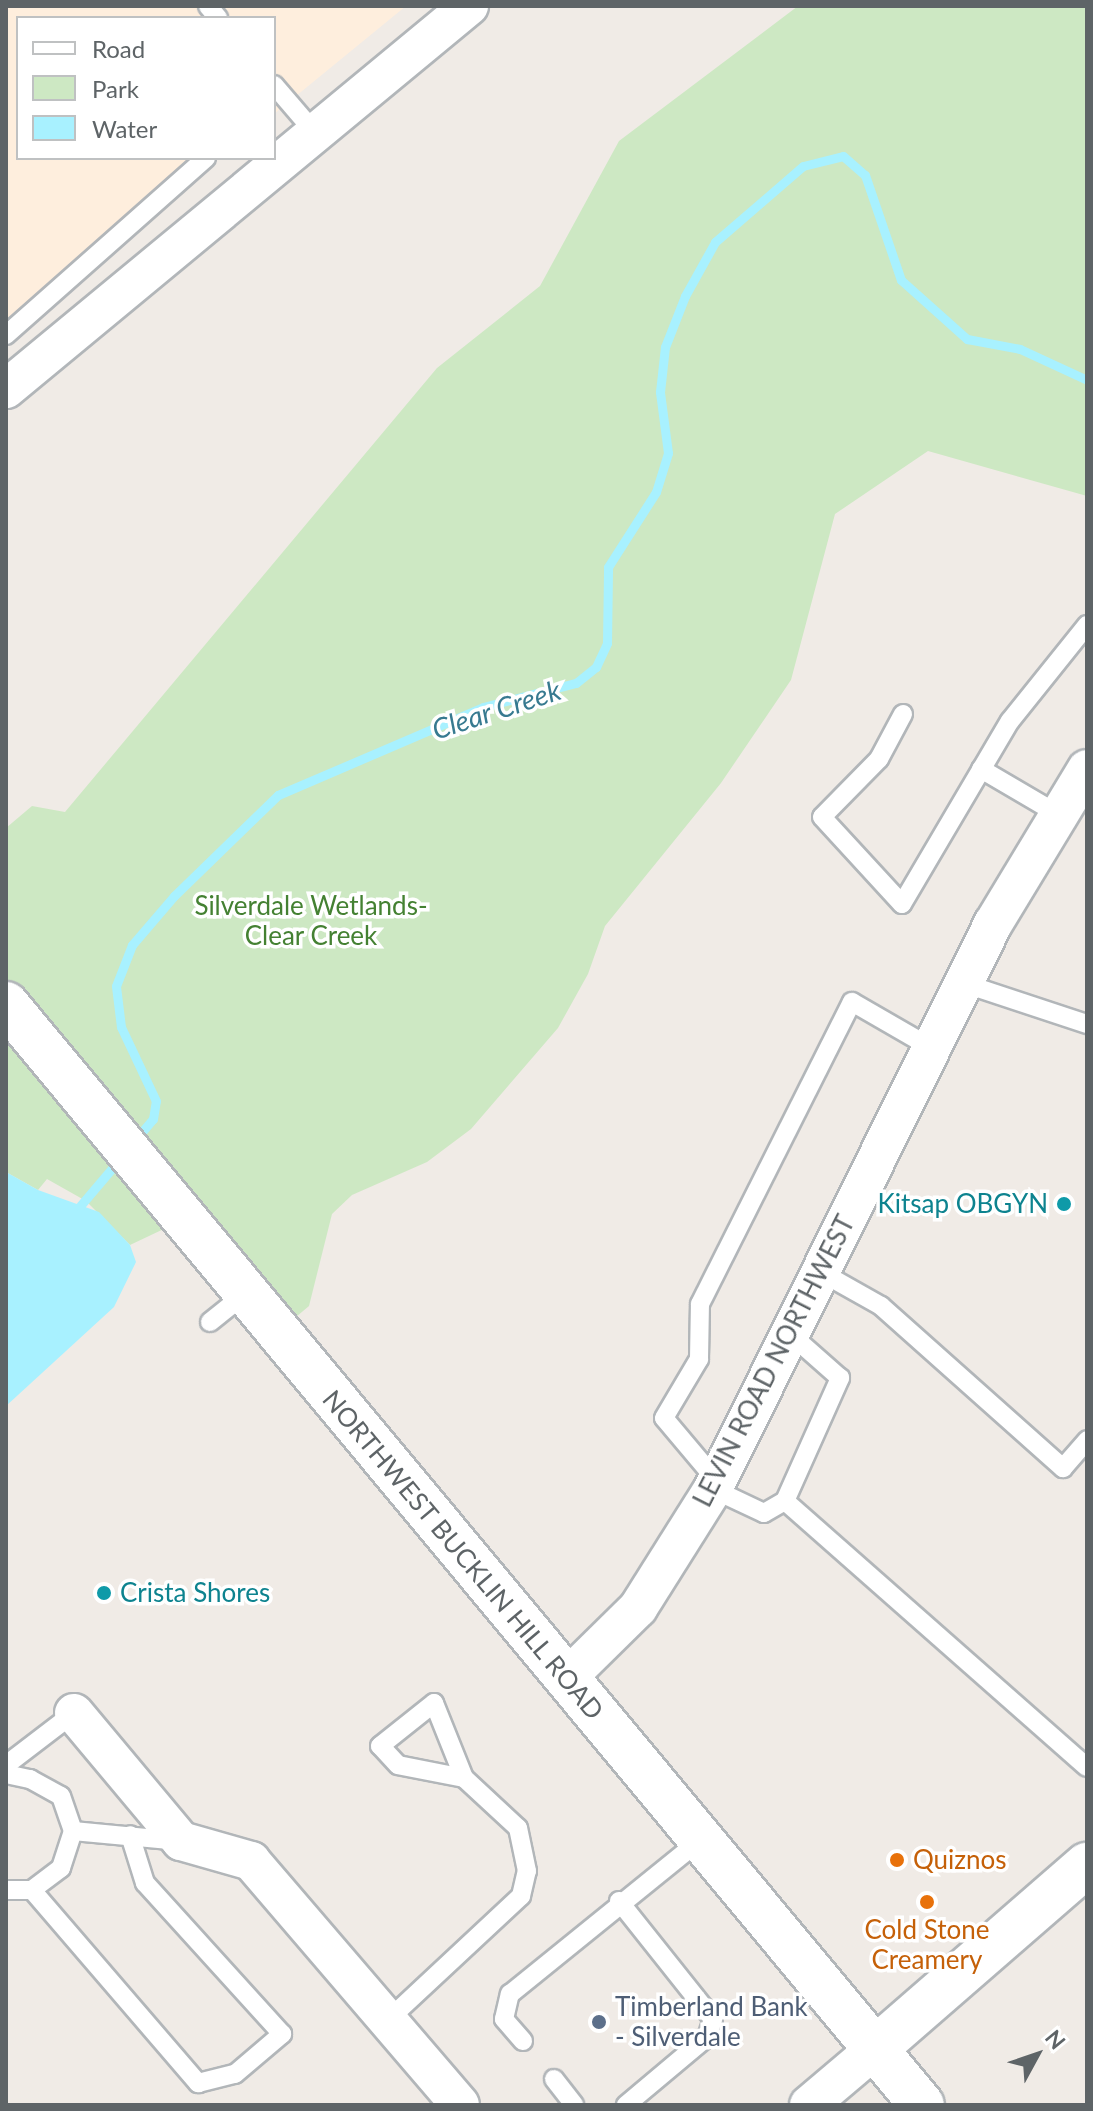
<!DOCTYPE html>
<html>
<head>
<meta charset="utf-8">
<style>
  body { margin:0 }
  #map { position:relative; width:1093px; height:2111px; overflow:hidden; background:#f0ebe6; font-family:Lato,sans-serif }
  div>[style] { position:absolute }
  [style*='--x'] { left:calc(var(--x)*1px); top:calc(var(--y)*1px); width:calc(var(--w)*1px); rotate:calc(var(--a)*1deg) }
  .commercial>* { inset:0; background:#feeedd }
  .green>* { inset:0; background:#cde8c3 }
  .water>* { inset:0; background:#a8f1ff }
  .stream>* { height:9px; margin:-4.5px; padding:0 4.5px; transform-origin:4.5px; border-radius:4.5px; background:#a8f1ff }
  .roads { filter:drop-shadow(2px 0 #b2b6b9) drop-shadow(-2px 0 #b2b6b9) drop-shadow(0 2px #b2b6b9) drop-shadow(0 -2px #b2b6b9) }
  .service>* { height:18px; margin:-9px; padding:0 9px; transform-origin:9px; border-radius:9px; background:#fff }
  .minor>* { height:38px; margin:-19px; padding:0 19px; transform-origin:19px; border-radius:19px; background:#fff }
  .tertiary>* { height:44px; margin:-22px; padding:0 22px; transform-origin:22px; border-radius:22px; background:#fff }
  .secondary>* { height:44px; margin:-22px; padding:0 22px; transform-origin:22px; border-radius:22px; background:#fff }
  .dots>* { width:22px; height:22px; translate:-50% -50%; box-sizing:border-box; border:4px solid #fff; border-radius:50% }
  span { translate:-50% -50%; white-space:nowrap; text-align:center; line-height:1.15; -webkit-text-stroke:7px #fff; paint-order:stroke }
  .park-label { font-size:26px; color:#448132 }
  .culture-label { font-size:26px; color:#0d838f }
  .right { translate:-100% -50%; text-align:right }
  .left { translate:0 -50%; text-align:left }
  .street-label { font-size:26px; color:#5e6467 }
  .food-label { font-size:26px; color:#c56008 }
  .service-label { font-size:26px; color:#4e5e75 }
  .water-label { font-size:28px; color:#377a90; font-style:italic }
  .frame { position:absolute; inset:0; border:8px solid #5e6467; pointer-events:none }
  .legend { position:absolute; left:16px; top:16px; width:260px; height:144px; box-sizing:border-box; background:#fff; border:2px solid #bfc1c2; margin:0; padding:10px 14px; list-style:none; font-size:24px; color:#5e6467 }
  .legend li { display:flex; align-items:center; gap:16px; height:40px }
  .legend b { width:40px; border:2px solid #bfc1c2 }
  .north { position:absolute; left:997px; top:2015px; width:80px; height:80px; -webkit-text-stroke:6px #fff; paint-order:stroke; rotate:50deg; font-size:22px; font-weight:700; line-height:32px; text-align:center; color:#5e6467 }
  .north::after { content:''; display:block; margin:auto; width:28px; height:36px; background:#5e6467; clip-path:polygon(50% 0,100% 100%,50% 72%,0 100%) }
</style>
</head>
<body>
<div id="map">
  <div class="commercial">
    <div style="clip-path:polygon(6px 6px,406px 6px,274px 114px,274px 18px,18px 18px,18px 158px,219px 158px,6px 331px)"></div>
  </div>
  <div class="green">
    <div style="clip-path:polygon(798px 6px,1087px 6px,1087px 496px,928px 451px,835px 514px,791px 680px,721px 783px,605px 926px,588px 974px,558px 1028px,471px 1129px,427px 1162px,352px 1195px,332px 1214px,309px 1306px,277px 1333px,168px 1227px,130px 1245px,86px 1201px,47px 1179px,38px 1190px,6px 1172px,6px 828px,32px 806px,65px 812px,437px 368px,540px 286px,619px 141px)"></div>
  </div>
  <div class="water">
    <div style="clip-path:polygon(6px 1172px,38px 1190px,99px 1212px,130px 1245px,136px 1262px,114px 1307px,6px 1406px)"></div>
  </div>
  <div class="stream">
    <div style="--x:136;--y:1139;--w:26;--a:-50"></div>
    <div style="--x:153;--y:1119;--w:18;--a:-81"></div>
    <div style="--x:156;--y:1101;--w:82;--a:-115.3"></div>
    <div style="--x:121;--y:1027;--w:41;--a:-97"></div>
    <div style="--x:116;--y:986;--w:44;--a:-68.7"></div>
    <div style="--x:132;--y:945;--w:65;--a:-49.4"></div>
    <div style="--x:174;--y:896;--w:145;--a:-44.2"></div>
    <div style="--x:278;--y:795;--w:223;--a:-23.2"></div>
    <div style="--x:483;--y:707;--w:96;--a:-14.5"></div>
    <div style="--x:576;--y:683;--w:26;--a:-39"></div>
    <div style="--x:596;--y:667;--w:26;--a:-65"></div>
    <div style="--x:607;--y:643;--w:76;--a:-89.2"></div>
    <div style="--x:608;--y:567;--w:89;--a:-57.4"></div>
    <div style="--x:656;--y:492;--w:41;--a:-72.9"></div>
    <div style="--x:668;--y:453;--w:62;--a:-97.5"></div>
    <div style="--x:660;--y:392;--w:45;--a:-83.7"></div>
    <div style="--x:665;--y:347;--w:55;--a:-68.6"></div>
    <div style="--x:685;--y:296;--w:62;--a:-60.9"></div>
    <div style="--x:715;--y:242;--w:116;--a:-40.8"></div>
    <div style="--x:803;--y:166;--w:41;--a:-14"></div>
    <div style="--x:843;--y:156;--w:29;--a:41"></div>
    <div style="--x:865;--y:175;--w:111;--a:71.1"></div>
    <div style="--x:901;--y:280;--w:89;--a:41.8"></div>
    <div style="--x:967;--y:339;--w:54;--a:10.7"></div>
    <div style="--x:1020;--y:349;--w:74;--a:24.8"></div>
    <div style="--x:80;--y:1206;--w:60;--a:-49.7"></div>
  </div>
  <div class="roads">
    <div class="service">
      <div style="--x:208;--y:6;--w:16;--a:50"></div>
      <div style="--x:274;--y:85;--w:65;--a:49.4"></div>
      <div style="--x:6;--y:335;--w:267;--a:-41.5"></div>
      <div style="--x:903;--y:714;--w:51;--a:118.1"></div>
      <div style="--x:879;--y:759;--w:81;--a:134.5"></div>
      <div style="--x:822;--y:817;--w:118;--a:47.4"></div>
      <div style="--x:902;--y:904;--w:212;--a:-59.5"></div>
      <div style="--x:1010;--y:721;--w:123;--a:-51.3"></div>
      <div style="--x:981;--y:769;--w:87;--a:30.4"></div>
      <div style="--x:963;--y:983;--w:131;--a:18.3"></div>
      <div style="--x:819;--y:1271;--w:71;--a:29.4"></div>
      <div style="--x:881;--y:1306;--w:244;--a:41.7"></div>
      <div style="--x:1063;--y:1468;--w:37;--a:-49"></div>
      <div style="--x:210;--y:1322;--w:45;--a:-38.7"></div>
      <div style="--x:717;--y:1481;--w:82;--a:-130.1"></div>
      <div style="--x:664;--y:1418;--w:69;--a:-59.3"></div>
      <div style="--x:699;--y:1359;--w:55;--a:-89"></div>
      <div style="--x:700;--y:1304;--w:338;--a:-63.3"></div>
      <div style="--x:852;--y:1002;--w:90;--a:30"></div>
      <div style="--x:713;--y:1489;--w:56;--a:25.2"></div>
      <div style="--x:764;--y:1513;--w:24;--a:-30"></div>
      <div style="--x:785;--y:1501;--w:402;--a:41.4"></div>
      <div style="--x:785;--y:1501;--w:135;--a:-65.9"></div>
      <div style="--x:840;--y:1378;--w:68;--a:-138.6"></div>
      <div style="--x:6;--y:1765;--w:86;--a:-37.4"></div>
      <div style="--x:6;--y:1774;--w:25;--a:12"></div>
      <div style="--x:30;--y:1779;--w:35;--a:29"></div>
      <div style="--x:61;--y:1796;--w:37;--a:71"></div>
      <div style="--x:73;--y:1831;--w:39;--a:108"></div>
      <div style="--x:61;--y:1868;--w:36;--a:143"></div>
      <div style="--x:32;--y:1890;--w:255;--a:49.3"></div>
      <div style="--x:198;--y:2083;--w:38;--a:-14"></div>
      <div style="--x:235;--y:2074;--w:62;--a:-40.4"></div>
      <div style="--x:282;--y:2034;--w:204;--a:-132.2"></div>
      <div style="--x:145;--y:1883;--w:50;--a:-107.4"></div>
      <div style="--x:73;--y:1831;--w:105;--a:5.4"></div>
      <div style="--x:6;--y:1890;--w:26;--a:0"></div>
      <div style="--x:619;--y:1901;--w:151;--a:51.5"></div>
      <div style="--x:713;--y:2019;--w:19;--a:108"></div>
      <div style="--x:707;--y:2037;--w:106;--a:140"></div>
      <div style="--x:388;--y:2020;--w:182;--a:-43"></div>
      <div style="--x:521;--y:1896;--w:26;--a:-77"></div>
      <div style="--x:527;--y:1871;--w:44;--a:-101.8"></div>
      <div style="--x:518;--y:1828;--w:74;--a:-137.2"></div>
      <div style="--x:464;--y:1778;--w:67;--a:-168.9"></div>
      <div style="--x:398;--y:1765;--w:26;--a:-133"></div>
      <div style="--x:380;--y:1746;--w:69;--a:-38.5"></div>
      <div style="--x:434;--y:1703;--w:81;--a:68.2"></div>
      <div style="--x:523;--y:2041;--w:29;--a:-131"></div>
      <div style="--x:504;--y:2019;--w:26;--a:-77"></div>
      <div style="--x:510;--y:1994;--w:245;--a:-39"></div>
      <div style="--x:554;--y:2079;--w:33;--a:52"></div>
    </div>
    <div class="minor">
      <div style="--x:6;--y:389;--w:601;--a:-39.6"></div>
      <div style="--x:567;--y:1678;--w:100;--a:-44.6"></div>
      <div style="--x:638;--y:1608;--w:141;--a:-57.8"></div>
      <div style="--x:713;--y:1489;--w:631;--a:-63.64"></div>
      <div style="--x:993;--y:924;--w:181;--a:-58.8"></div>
      <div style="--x:74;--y:1713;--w:167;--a:50.1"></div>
      <div style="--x:181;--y:1841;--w:73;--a:15.9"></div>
      <div style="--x:251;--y:1861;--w:321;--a:49.4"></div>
      <div style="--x:809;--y:2105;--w:87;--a:-40.3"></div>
    </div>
    <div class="tertiary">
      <div style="--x:875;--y:2049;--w:281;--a:-41"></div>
    </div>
    <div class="secondary">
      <div style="--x:6;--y:1004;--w:1432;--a:50.24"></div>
    </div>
  </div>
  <div class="dots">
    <div style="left:1064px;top:1204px;background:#0f9aa8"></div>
    <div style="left:104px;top:1593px;background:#0f9aa8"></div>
    <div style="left:897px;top:1860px;background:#e8710a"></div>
    <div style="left:927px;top:1902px;background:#e8710a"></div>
    <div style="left:599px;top:2022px;background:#5c6f8a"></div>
  </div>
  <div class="park-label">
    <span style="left:311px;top:921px">Silverdale Wetlands-<br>Clear Creek</span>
  </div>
  <div class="culture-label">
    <span class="right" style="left:1048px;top:1204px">Kitsap OBGYN</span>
    <span class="left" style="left:120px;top:1593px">Crista Shores</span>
  </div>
  <div class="street-label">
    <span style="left:774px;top:1361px;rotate:-63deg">LEVIN ROAD NORTHWEST</span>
    <span style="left:463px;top:1555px;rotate:50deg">NORTHWEST BUCKLIN HILL ROAD</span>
  </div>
  <div class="food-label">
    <span class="left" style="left:913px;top:1860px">Quiznos</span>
    <span style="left:927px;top:1945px">Cold Stone<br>Creamery</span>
  </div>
  <div class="service-label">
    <span class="left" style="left:615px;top:2022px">Timberland Bank<br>- Silverdale</span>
  </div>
  <div class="water-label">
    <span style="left:496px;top:709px;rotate:-18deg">Clear Creek</span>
  </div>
  <div class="frame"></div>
  <ul class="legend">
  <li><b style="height:10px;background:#fff"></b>Road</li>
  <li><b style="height:22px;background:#cde8c3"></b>Park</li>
  <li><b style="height:22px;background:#a8f1ff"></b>Water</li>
  </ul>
  <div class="north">N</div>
</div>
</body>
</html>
